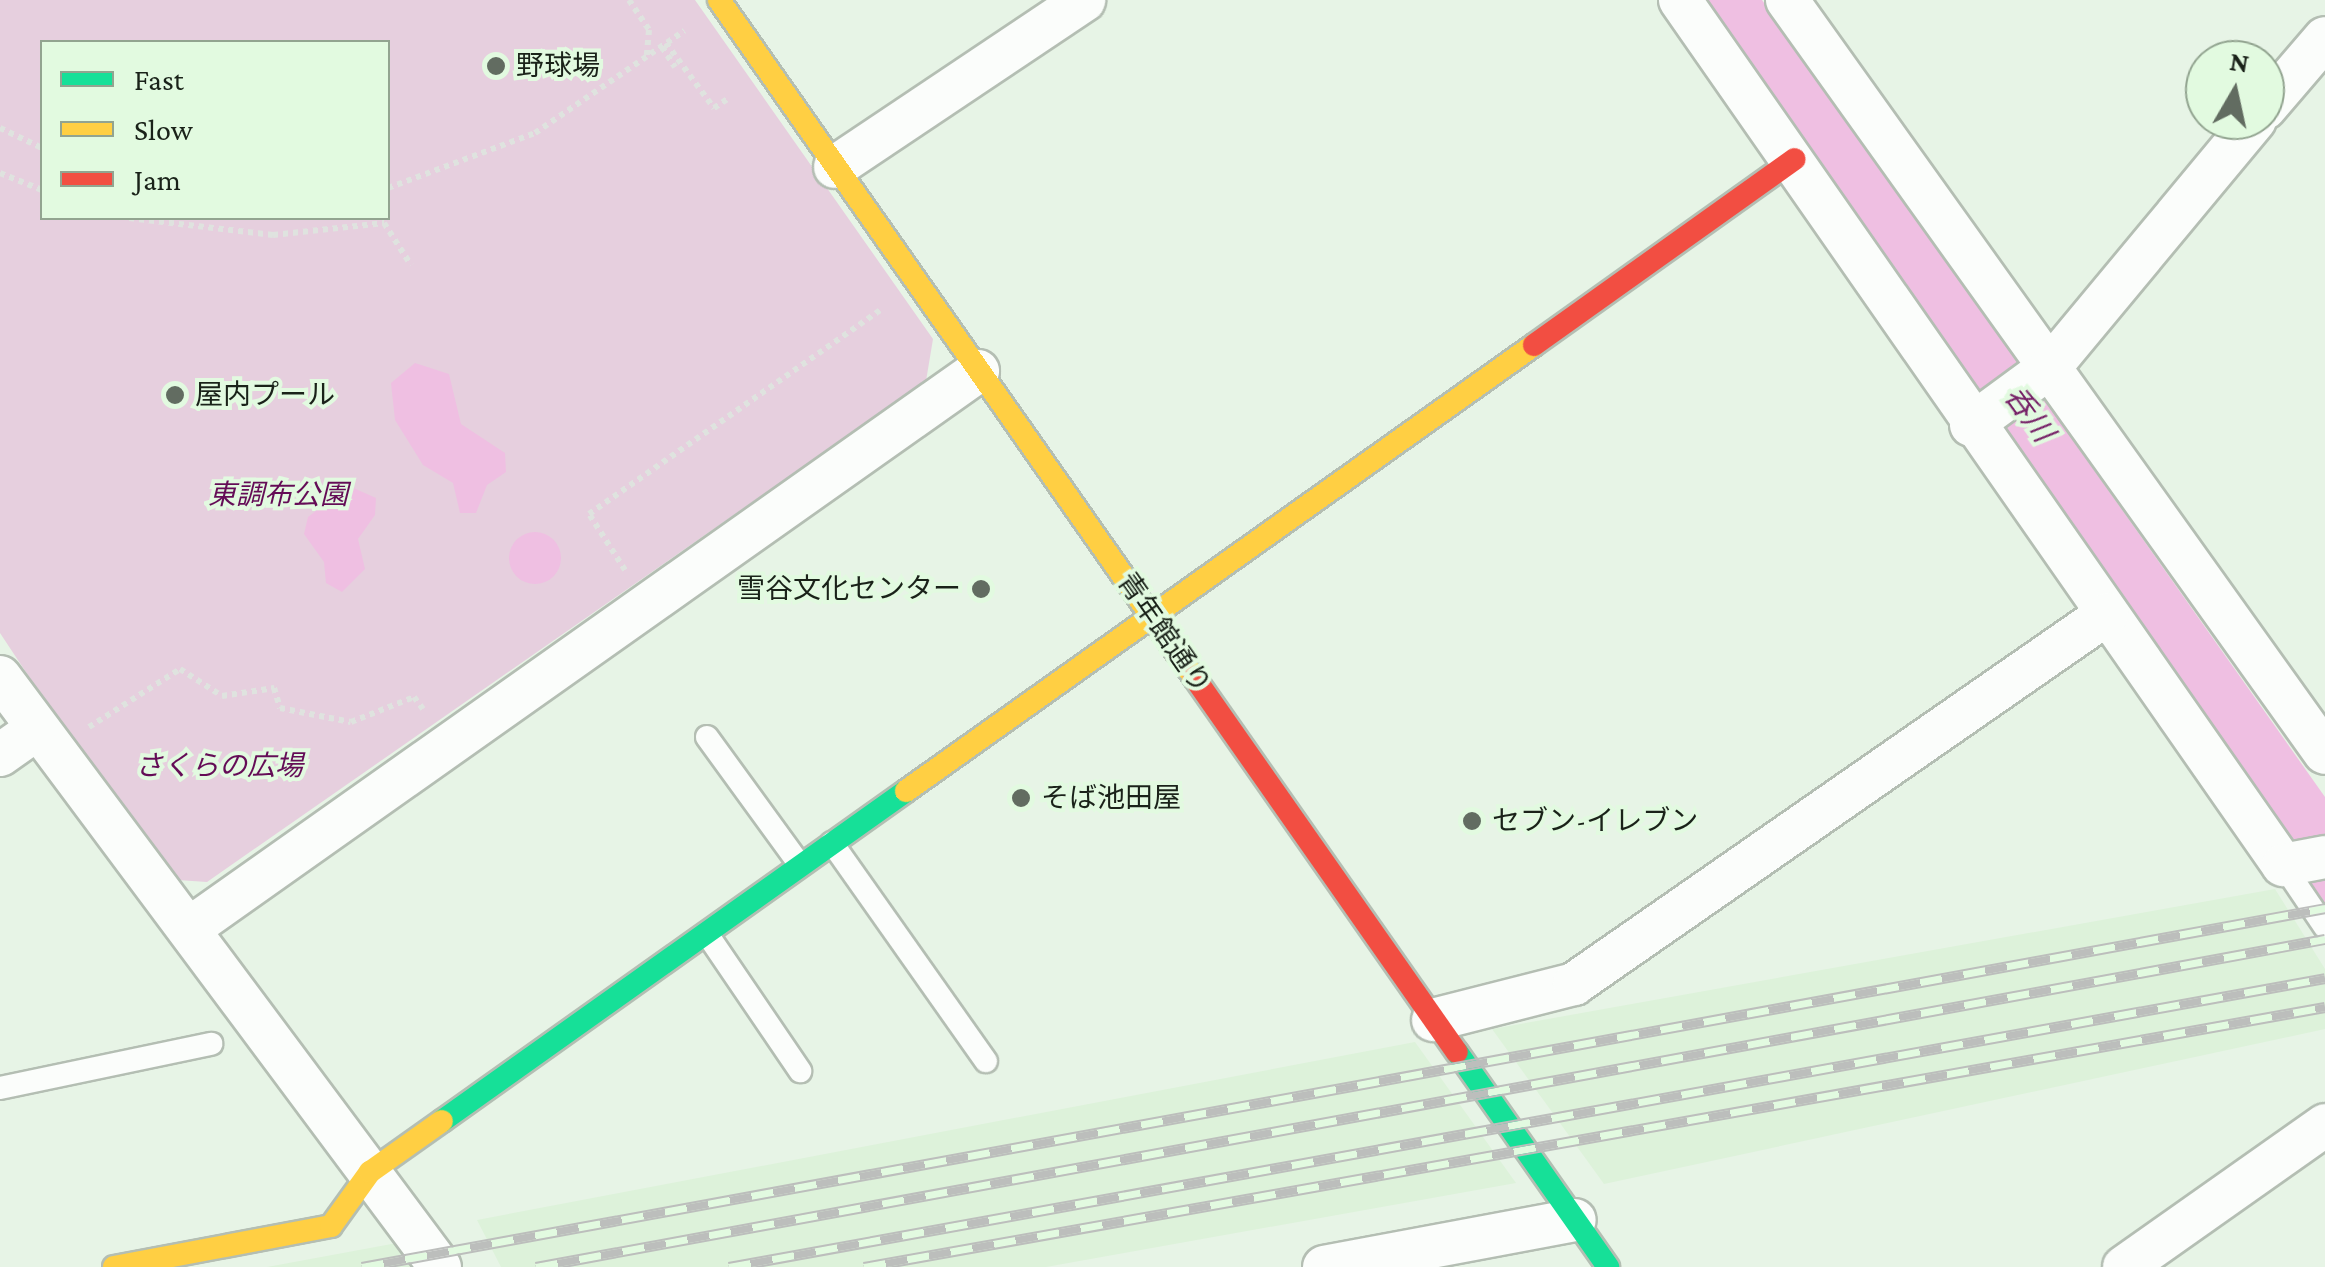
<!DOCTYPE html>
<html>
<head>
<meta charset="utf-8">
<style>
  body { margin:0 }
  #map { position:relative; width:2325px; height:1267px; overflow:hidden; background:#e7f4e6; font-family:"Crimson Pro","Noto Sans JP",serif }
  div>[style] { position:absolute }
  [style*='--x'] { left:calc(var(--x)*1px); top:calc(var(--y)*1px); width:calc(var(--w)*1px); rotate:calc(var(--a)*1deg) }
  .built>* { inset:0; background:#ddf2da }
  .green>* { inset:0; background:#e6cfde }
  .water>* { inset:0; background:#efbfe2 }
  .round { border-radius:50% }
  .path>* { height:6px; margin-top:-3px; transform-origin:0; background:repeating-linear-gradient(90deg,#dfe3df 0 5px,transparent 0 10px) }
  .roads { filter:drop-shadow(2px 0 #b4beb3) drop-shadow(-2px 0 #b4beb3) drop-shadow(0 2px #b4beb3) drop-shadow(0 -2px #b4beb3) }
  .lane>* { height:22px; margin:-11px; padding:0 11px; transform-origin:11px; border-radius:11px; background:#fbfdfb }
  .street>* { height:42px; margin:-21px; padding:0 21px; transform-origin:21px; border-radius:21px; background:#fbfdfb }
  .fast>* { height:22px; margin:-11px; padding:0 11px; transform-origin:11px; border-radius:11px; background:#16e098 }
  .slow>* { height:22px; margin:-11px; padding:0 11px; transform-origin:11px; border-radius:11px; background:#ffcf43 }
  .jam>* { height:22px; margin:-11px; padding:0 11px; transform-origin:11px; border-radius:11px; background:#f24e42 }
  .rail>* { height:11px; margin-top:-5.5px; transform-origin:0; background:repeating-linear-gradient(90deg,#e2fae0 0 22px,#bcbebc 0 44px); box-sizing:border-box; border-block:2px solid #bcbebc }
  .dots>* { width:28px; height:28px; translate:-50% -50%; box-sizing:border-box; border:5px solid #e2fae0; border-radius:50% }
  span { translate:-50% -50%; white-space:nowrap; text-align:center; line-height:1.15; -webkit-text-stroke:8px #e2fae0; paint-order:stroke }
  .poi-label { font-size:28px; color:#1a2219 }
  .left { translate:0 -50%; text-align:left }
  .right { translate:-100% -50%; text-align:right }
  .park-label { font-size:28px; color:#640c56; font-style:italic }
  .street-label { font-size:28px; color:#1a2219 }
  .water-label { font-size:30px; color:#772368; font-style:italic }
  .legend { position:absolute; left:40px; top:40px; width:350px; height:180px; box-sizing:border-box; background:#e2fae0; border:2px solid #92a490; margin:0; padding:12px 18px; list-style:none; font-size:30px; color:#1a2219 }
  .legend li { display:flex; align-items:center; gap:20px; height:50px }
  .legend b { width:50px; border:2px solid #92a490 }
  .north { position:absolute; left:2185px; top:40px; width:100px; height:100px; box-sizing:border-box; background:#e2fae0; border:2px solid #92a490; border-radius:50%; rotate:9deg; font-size:28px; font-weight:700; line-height:40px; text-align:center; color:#1a2219 }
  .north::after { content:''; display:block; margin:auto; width:35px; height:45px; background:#626c61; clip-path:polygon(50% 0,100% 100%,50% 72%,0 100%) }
</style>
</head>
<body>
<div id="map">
  <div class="built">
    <div style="clip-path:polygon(2275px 889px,2325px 969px,2325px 1029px,1604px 1184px,1492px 1029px)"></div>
    <div style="clip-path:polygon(1415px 1042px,1516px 1183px,1046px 1267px,501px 1267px,477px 1220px)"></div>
    <div style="clip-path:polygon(397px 1243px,414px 1267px,267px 1267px)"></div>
  </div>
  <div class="green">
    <div style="clip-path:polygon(evenodd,0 0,695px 0,933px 339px,926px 381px,207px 882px,163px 879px,0 633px,0 0,42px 42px,388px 42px,388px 218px,42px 218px,42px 42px)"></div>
  </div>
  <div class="water">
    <div style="clip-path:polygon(1691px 0,1762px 0,2325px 797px,2325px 911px)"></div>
    <div style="clip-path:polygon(415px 363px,449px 374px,461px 424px,505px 453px,506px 472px,487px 485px,476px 513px,460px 513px,453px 483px,423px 465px,395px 420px,391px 383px)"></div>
    <div style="clip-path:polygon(349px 486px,376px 498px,375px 515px,358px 539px,365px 569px,342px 592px,326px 583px,324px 562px,304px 534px,308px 517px)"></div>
    <div class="round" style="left:509px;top:532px;width:52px;height:52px"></div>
  </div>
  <div class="path">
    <div style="--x:629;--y:0;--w:36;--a:56"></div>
    <div style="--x:649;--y:30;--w:25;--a:95"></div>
    <div style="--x:666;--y:43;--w:81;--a:53.6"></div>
    <div style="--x:714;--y:108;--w:18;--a:-34"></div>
    <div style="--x:662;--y:47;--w:24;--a:57"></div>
    <div style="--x:0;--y:128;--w:47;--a:25.5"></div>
    <div style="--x:0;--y:173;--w:45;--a:22"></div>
    <div style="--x:388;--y:188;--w:157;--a:-20.5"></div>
    <div style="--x:535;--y:133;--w:181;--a:-34.4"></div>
    <div style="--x:129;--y:218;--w:145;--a:6.7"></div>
    <div style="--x:273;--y:235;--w:112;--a:-6.2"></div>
    <div style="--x:384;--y:223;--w:50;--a:57.3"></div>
    <div style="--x:625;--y:570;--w:67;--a:-122.7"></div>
    <div style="--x:589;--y:514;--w:355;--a:-35"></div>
    <div style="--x:89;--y:727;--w:108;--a:-32.5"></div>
    <div style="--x:180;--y:669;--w:50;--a:32.7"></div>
    <div style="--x:222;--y:696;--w:53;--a:-8.7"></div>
    <div style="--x:274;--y:688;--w:21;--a:73"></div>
    <div style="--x:280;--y:708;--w:72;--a:11.2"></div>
    <div style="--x:351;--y:722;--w:68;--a:-21.6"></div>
    <div style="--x:414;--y:697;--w:15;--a:53"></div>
  </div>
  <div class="roads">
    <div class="lane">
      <div style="--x:707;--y:737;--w:158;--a:54"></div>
      <div style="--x:832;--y:843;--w:267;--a:54.8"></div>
      <div style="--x:2283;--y:865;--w:75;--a:55.9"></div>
      <div style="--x:707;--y:934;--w:166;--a:55.8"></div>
      <div style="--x:0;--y:1088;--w:216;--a:-11.8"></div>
    </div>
    <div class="street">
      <div style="--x:1680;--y:0;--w:1054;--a:55.12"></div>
      <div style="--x:2283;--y:865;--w:43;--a:-10.8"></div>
      <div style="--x:1787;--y:0;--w:925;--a:54.46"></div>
      <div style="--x:2265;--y:108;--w:92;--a:-49.4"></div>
      <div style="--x:835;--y:167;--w:300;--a:-33.8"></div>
      <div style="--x:1971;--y:425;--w:98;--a:-36.3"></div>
      <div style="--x:2050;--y:367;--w:321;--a:-50.3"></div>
      <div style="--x:0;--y:677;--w:736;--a:53.29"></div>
      <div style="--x:0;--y:755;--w:42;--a:-35.2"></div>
      <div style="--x:190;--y:928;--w:965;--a:-35.25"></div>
      <div style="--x:1433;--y:1020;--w:146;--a:-14.3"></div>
      <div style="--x:1574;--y:984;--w:649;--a:-34.77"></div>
      <div style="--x:1324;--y:1267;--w:255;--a:-10.6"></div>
      <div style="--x:2124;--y:1267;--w:246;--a:-35.2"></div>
    </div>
    <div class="fast">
      <div style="--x:1457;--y:1052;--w:263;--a:54.9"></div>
      <div style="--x:442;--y:1121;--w:569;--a:-35.42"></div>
    </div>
    <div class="slow">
      <div style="--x:719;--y:0;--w:827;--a:54.95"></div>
      <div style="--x:906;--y:791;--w:770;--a:-35.38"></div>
      <div style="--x:114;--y:1267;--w:221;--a:-10.7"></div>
      <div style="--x:331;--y:1226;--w:67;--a:-54.2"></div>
      <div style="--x:370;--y:1172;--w:88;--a:-35.3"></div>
    </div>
    <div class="jam">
      <div style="--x:1534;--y:345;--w:320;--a:-35.5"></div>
      <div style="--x:1194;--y:677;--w:458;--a:55"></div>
    </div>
  </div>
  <div class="rail">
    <div style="--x:362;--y:1267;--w:1996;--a:-10.36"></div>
    <div style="--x:536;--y:1267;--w:1819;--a:-10.39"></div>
    <div style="--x:729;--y:1267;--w:1622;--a:-10.26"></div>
    <div style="--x:864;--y:1267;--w:1484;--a:-10.09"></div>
  </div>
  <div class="dots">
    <div style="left:496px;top:66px;background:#626c61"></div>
    <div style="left:175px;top:395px;background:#626c61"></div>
    <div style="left:981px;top:589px;background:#626c61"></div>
    <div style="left:1021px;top:798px;background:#626c61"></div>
    <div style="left:1472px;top:821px;background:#626c61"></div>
  </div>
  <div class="poi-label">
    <span class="left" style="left:516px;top:66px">野球場</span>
    <span class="left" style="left:195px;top:395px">屋内プール</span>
    <span class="right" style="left:961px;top:589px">雪谷文化センター</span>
    <span class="left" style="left:1041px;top:798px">そば池田屋</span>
    <span class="left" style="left:1492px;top:821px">セブン-イレブン</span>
  </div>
  <div class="park-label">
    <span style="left:278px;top:495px">東調布公園</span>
    <span style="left:219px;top:766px">さくらの広場</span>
  </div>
  <div class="street-label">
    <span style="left:1164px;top:633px;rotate:55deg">青年館通り</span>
  </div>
  <div class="water-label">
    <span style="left:2029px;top:414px;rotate:54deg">呑川</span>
  </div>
  <ul class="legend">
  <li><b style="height:12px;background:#16e098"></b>Fast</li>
  <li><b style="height:12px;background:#ffcf43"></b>Slow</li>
  <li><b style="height:12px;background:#f24e42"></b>Jam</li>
  </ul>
  <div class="north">N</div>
</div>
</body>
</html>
